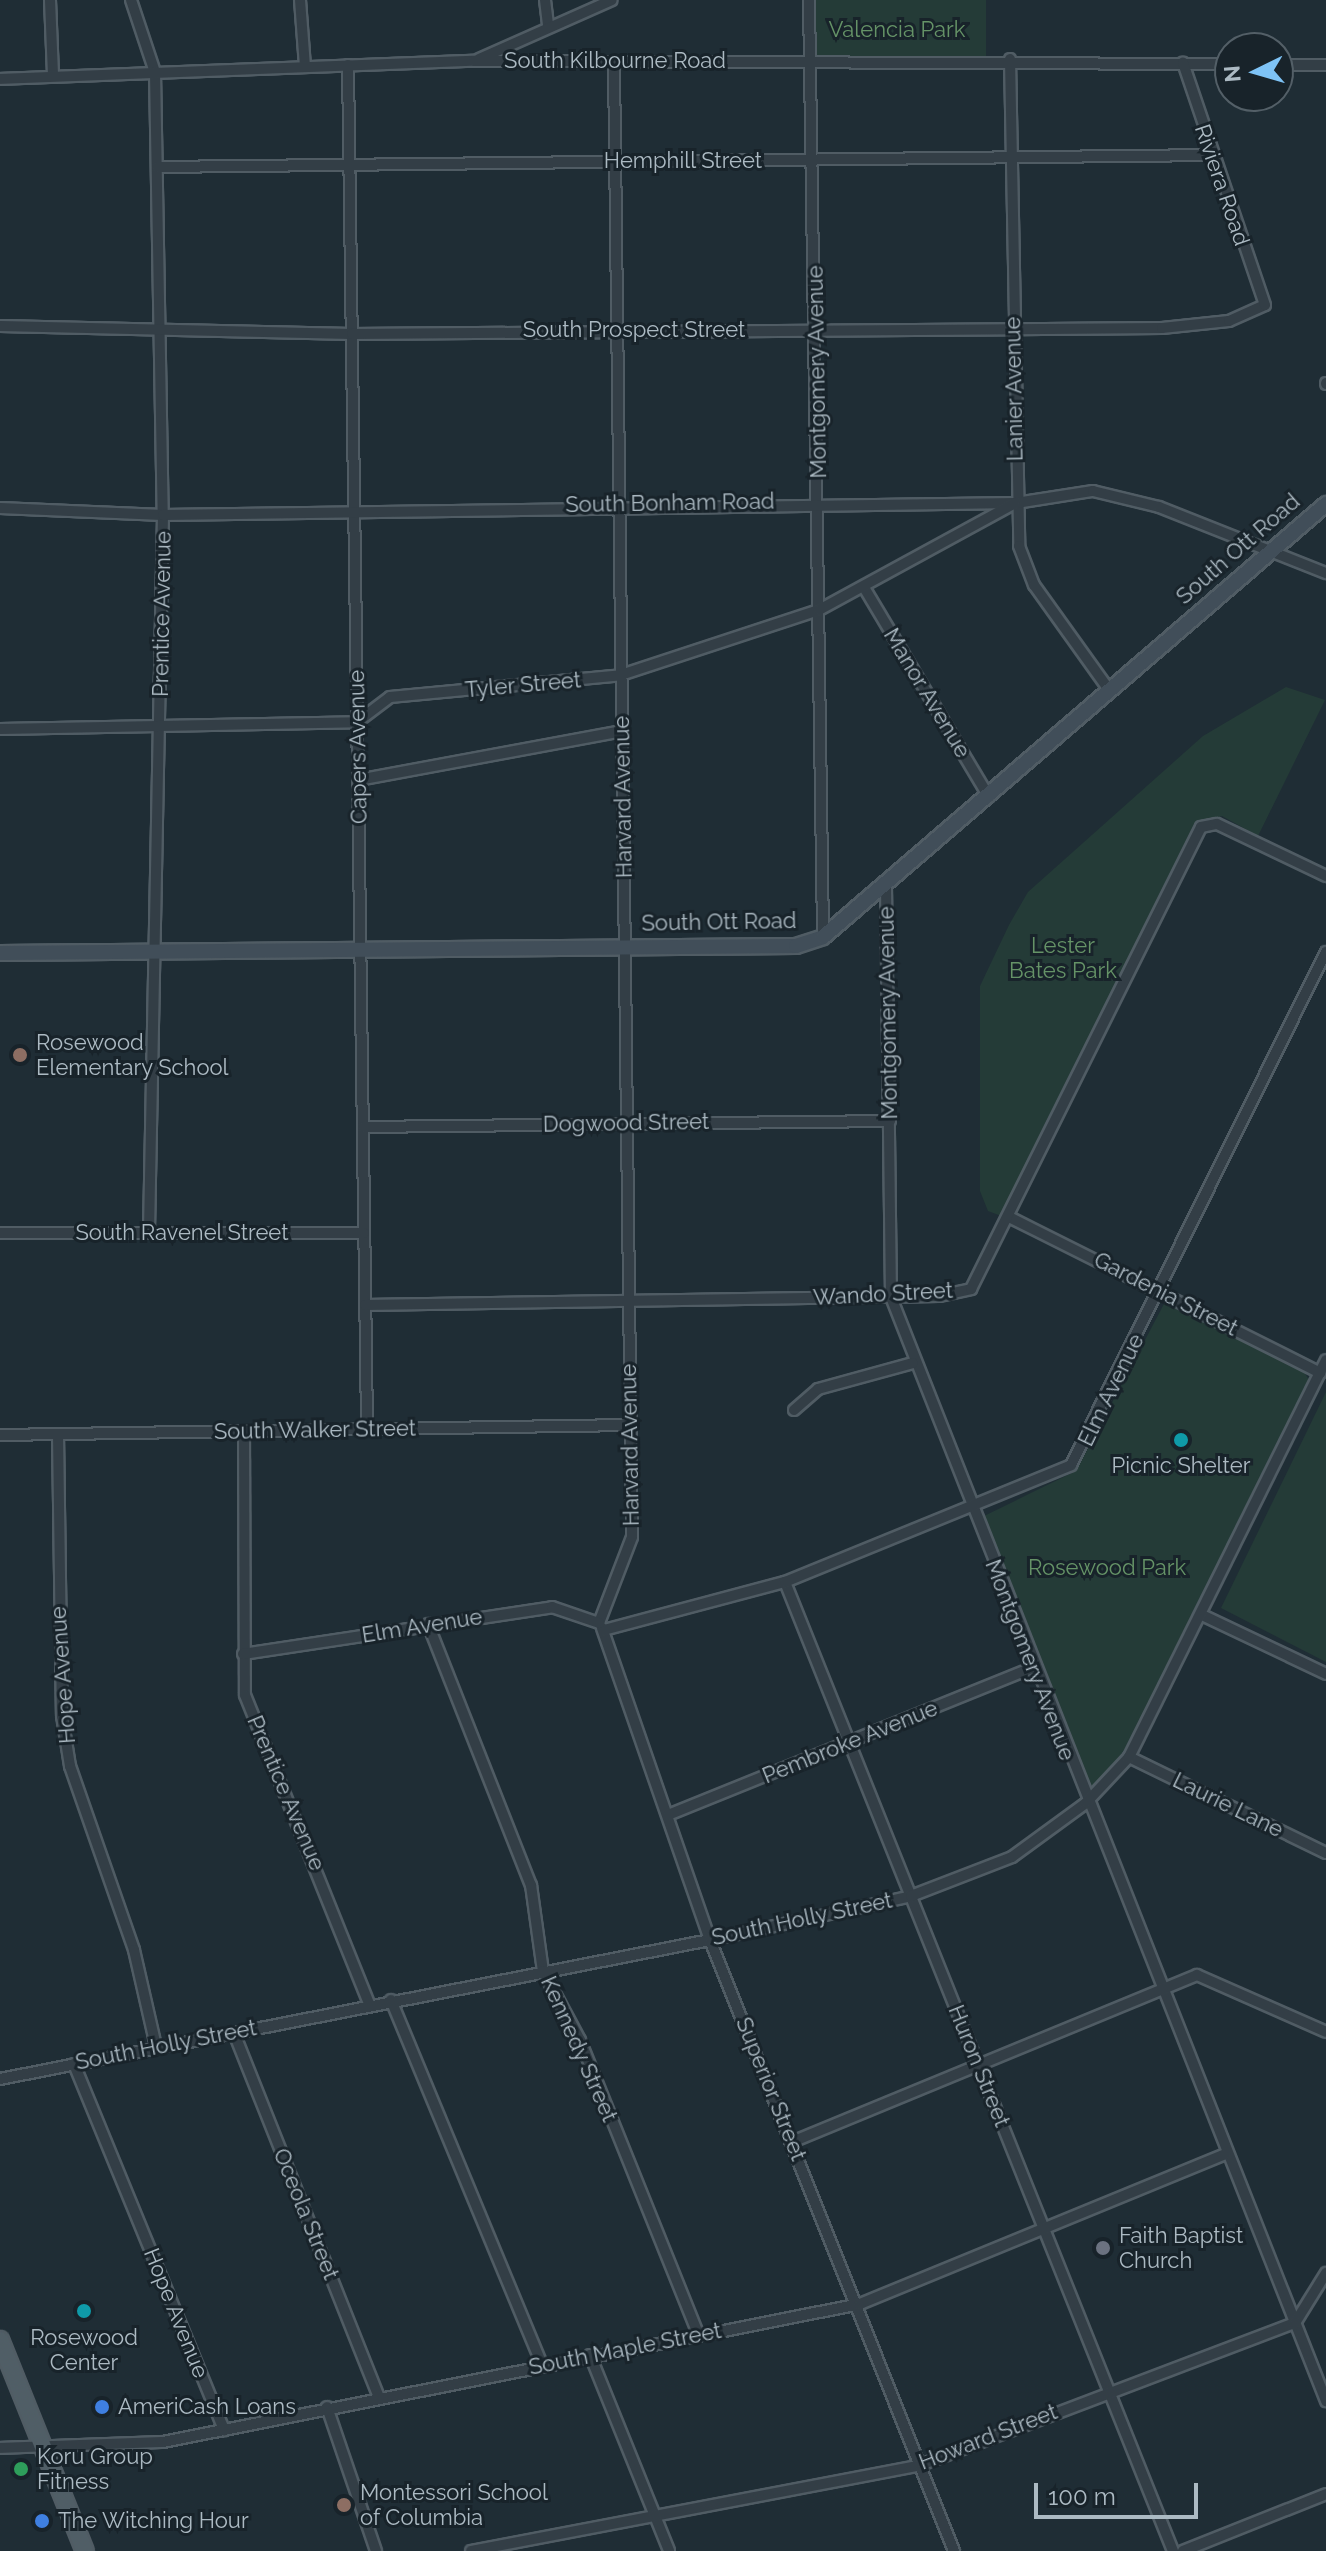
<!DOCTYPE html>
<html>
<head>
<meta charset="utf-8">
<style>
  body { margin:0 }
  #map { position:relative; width:1326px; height:2551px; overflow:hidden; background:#1f2d35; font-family:Raleway,sans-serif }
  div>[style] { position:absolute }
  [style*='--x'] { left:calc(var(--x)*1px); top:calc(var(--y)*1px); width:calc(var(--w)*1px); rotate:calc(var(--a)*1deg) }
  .green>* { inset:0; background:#243b37; transform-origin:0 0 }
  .roads { filter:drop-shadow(2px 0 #505c64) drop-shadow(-2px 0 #505c64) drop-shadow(0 2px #505c64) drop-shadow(0 -2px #505c64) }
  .street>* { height:10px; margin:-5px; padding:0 5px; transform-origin:5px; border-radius:5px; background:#333e46 }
  .secondary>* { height:14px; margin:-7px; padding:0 7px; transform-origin:7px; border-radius:7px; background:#414e59 }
  .primary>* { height:16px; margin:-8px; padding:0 8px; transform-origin:8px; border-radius:8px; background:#505e66 }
  .dots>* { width:22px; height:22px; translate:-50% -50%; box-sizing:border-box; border:4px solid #18232a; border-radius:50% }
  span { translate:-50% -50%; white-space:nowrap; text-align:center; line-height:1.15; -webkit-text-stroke:6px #18232a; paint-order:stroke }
  .park-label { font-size:22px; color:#659367 }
  .street-label { font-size:22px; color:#acbac3 }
  .poi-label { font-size:22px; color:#acbac3 }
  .left { translate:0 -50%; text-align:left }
  .north { position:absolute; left:1214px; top:32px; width:80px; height:80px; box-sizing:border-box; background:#18232a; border:2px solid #535f67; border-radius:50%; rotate:265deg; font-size:22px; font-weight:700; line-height:32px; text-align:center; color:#acbac3 }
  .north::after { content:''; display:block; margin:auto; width:28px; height:36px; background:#7ec3f6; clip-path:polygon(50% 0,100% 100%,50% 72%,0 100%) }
  .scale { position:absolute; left:1034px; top:2483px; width:164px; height:36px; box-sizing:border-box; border:4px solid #acbac3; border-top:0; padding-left:10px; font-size:24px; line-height:28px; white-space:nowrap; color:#acbac3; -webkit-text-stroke:6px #18232a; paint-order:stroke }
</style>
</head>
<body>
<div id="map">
  <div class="green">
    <div style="left:809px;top:0;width:177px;height:60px"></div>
    <div style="clip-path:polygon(1286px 687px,1325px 700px,1258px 836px,1222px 816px,1198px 825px,1004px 1217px,988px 1211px,980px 1191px,980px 986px,1009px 925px,1028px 892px,1203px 736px)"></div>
    <div style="clip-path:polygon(1165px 1302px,1302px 1368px,1310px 1382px,1142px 1720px,1114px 1767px,1091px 1787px,982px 1517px,1076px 1471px)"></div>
    <div style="clip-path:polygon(1326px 1392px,1326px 1662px,1221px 1608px)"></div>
  </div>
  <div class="roads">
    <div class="street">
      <div style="--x:50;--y:0;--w:76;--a:87.7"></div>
      <div style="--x:131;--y:0;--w:76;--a:71.6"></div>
      <div style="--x:155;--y:72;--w:443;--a:89"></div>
      <div style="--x:163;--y:515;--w:717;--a:91.12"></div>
      <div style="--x:300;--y:0;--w:66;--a:85.7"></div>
      <div style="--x:545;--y:0;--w:26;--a:83"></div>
      <div style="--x:809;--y:0;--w:937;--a:89.14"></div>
      <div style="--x:479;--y:59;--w:145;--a:-23.9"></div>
      <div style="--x:1010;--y:59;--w:487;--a:88.9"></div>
      <div style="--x:1019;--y:546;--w:42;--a:69"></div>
      <div style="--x:1034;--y:585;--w:130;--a:54.4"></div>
      <div style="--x:348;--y:65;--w:1364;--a:89.2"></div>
      <div style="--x:1278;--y:65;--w:48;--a:0"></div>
      <div style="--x:0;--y:79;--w:474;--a:-2.2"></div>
      <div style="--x:474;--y:61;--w:756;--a:0.23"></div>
      <div style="--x:157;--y:167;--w:1052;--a:-0.65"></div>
      <div style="--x:0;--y:326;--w:352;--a:1.3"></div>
      <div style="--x:352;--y:334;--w:810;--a:-0.42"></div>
      <div style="--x:1162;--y:328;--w:67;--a:-6"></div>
      <div style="--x:1229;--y:321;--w:39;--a:-24"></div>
      <div style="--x:1265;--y:305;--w:256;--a:-108.7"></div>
      <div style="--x:1326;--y:383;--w:1;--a:90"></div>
      <div style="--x:0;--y:508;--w:163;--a:2.5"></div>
      <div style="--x:163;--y:515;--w:853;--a:-0.81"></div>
      <div style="--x:1016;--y:503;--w:78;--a:-8.9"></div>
      <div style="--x:1093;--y:491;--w:68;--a:13.6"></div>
      <div style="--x:1159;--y:507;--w:180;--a:21.6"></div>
      <div style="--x:865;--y:589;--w:242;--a:59.2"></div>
      <div style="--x:0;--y:729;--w:357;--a:-1.1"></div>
      <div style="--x:357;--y:722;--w:41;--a:-37.1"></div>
      <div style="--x:390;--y:697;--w:232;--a:-5.4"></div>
      <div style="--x:621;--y:675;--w:208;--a:-18.2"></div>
      <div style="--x:819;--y:610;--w:223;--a:-28.6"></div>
      <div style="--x:358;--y:780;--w:269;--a:-10.5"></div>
      <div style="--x:886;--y:887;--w:410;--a:89.3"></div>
      <div style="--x:891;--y:1297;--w:1187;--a:68.49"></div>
      <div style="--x:363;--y:1127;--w:527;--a:-0.65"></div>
      <div style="--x:1011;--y:1218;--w:346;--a:26.6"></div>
      <div style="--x:0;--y:1233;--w:364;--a:0"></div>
      <div style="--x:365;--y:1305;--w:574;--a:-0.9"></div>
      <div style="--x:939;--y:1296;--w:33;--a:-12"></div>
      <div style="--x:971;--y:1289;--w:516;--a:-63.53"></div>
      <div style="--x:1201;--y:827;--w:16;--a:-11"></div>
      <div style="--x:1217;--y:824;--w:121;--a:25.5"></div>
      <div style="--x:794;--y:1410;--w:32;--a:-41"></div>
      <div style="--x:818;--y:1389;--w:98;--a:-15.3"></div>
      <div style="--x:244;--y:1431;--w:264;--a:89.8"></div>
      <div style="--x:245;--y:1695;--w:333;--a:68.1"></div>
      <div style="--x:58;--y:1434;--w:282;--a:89.2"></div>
      <div style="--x:62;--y:1716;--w:51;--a:80.9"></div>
      <div style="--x:70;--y:1766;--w:195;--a:70.8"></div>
      <div style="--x:134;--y:1950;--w:98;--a:77.1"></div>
      <div style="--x:0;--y:1435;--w:630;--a:-0.91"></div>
      <div style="--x:785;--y:1582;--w:1044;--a:68.18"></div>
      <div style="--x:1202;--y:1615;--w:137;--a:25.4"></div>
      <div style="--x:599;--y:1623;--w:92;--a:-69"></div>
      <div style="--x:632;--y:1537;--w:1475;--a:-90.7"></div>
      <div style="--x:428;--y:1624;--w:281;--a:68.5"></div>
      <div style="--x:531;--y:1885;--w:87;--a:82.1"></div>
      <div style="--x:543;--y:1971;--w:78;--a:61.8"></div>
      <div style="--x:580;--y:2040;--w:317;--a:68.1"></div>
      <div style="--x:602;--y:1628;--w:330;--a:70.9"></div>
      <div style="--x:710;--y:1940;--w:658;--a:68.23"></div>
      <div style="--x:604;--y:1630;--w:187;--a:-14.9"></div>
      <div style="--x:785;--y:1582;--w:309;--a:-22.2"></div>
      <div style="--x:1071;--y:1465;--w:573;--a:-63.57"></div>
      <div style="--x:243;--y:1654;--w:313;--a:-8.6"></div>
      <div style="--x:552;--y:1607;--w:50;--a:18.8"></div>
      <div style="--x:1129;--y:1757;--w:219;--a:26"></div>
      <div style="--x:668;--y:1815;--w:393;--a:-22"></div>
      <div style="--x:391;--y:2000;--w:395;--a:67.5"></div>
      <div style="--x:234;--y:2033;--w:390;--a:68.3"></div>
      <div style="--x:74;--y:2064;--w:396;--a:67.7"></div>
      <div style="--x:0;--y:2079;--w:723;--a:-11.08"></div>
      <div style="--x:710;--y:1940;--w:206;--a:-12.3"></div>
      <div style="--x:911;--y:1896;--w:108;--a:-21.1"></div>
      <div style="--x:1012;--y:1857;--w:92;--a:-36.1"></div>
      <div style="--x:1086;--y:1803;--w:63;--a:-46.9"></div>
      <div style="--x:1129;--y:1757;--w:443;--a:-63.6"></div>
      <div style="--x:792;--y:2142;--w:438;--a:-22.4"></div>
      <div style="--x:1197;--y:1975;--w:141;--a:23.8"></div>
      <div style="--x:590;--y:2355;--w:211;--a:68"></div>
      <div style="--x:327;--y:2407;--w:152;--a:71.2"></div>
      <div style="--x:0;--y:2448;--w:163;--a:-2.1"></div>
      <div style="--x:163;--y:2442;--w:711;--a:-11.2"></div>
      <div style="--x:860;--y:2304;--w:395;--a:-22.3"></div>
      <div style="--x:471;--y:2551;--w:455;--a:-10.8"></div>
      <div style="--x:918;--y:2466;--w:403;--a:-20.8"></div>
      <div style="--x:1295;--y:2323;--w:59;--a:-58.2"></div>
      <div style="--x:1183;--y:2551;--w:154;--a:-21.7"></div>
    </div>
    <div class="secondary">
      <div style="--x:0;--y:953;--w:796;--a:-0.5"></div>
      <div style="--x:796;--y:946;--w:28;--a:-18"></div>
      <div style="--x:823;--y:937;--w:664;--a:-40.72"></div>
    </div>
    <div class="primary">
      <div style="--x:0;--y:2340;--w:227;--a:68.1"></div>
    </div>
  </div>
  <div class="dots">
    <div style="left:20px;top:1055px;background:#8d6e63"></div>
    <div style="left:1181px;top:1440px;background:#0f9aa8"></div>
    <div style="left:1103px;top:2248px;background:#6b7280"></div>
    <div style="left:84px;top:2311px;background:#0f9aa8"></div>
    <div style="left:102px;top:2407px;background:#3f7fe0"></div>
    <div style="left:21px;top:2469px;background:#2e9e5b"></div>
    <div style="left:344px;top:2505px;background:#8d6e63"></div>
    <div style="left:42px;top:2521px;background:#3f7fe0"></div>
  </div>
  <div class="park-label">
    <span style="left:897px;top:30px">Valencia Park</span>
    <span style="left:1063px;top:958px">Lester<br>Bates Park</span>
    <span style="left:1107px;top:1568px">Rosewood Park</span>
  </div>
  <div class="street-label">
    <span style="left:615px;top:61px">South Kilbourne Road</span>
    <span style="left:683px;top:161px">Hemphill Street</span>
    <span style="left:1222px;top:185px;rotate:71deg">Riviera Road</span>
    <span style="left:634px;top:330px">South Prospect Street</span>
    <span style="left:817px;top:372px;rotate:-91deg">Montgomery Avenue</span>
    <span style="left:1014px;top:389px;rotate:-91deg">Lanier Avenue</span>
    <span style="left:670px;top:503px;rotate:-1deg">South Bonham Road</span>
    <span style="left:1238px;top:549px;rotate:-41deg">South Ott Road</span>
    <span style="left:162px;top:614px;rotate:-89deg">Prentice Avenue</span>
    <span style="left:523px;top:685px;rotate:-5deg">Tyler Street</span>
    <span style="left:927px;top:693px;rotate:59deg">Manor Avenue</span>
    <span style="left:358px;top:747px;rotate:-91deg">Capers Avenue</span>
    <span style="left:623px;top:797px;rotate:-91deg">Harvard Avenue</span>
    <span style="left:719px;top:922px;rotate:-1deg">South Ott Road</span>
    <span style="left:888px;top:1013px;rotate:-91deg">Montgomery Avenue</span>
    <span style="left:626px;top:1123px;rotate:-1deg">Dogwood Street</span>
    <span style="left:182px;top:1233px">South Ravenel Street</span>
    <span style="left:883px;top:1294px;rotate:-3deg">Wando Street</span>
    <span style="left:1166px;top:1294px;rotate:27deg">Gardenia Street</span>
    <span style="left:1111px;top:1390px;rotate:-64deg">Elm Avenue</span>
    <span style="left:315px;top:1430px;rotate:-1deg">South Walker Street</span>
    <span style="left:630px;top:1445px;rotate:-91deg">Harvard Avenue</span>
    <span style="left:422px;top:1626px;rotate:-9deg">Elm Avenue</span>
    <span style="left:1030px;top:1660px;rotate:69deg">Montgomery Avenue</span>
    <span style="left:63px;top:1675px;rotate:-94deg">Hope Avenue</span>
    <span style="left:850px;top:1742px;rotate:-22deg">Pembroke Avenue</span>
    <span style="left:286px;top:1793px;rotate:67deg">Prentice Avenue</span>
    <span style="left:1228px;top:1805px;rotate:26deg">Laurie Lane</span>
    <span style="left:802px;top:1919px;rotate:-12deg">South Holly Street</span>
    <span style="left:166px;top:2045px;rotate:-11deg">South Holly Street</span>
    <span style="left:579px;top:2049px;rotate:66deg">Kennedy Street</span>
    <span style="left:979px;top:2066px;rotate:68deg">Huron Street</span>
    <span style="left:771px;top:2089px;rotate:68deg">Superior Street</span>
    <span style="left:306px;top:2214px;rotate:68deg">Oceola Street</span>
    <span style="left:176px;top:2313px;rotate:68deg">Hope Avenue</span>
    <span style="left:625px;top:2349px;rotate:-11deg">South Maple Street</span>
    <span style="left:988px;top:2437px;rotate:-21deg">Howard Street</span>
  </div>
  <div class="poi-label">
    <span class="left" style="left:36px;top:1055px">Rosewood<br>Elementary School</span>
    <span style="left:1181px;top:1466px">Picnic Shelter</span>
    <span class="left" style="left:1119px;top:2248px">Faith Baptist<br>Church</span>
    <span style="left:84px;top:2350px">Rosewood<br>Center</span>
    <span class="left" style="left:118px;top:2407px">AmeriCash Loans</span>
    <span class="left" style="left:37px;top:2469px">Koru Group<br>Fitness</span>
    <span class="left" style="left:360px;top:2505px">Montessori School<br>of Columbia</span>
    <span class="left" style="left:58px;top:2521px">The Witching Hour</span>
  </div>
  <div class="north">N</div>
  <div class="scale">100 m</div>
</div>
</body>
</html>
